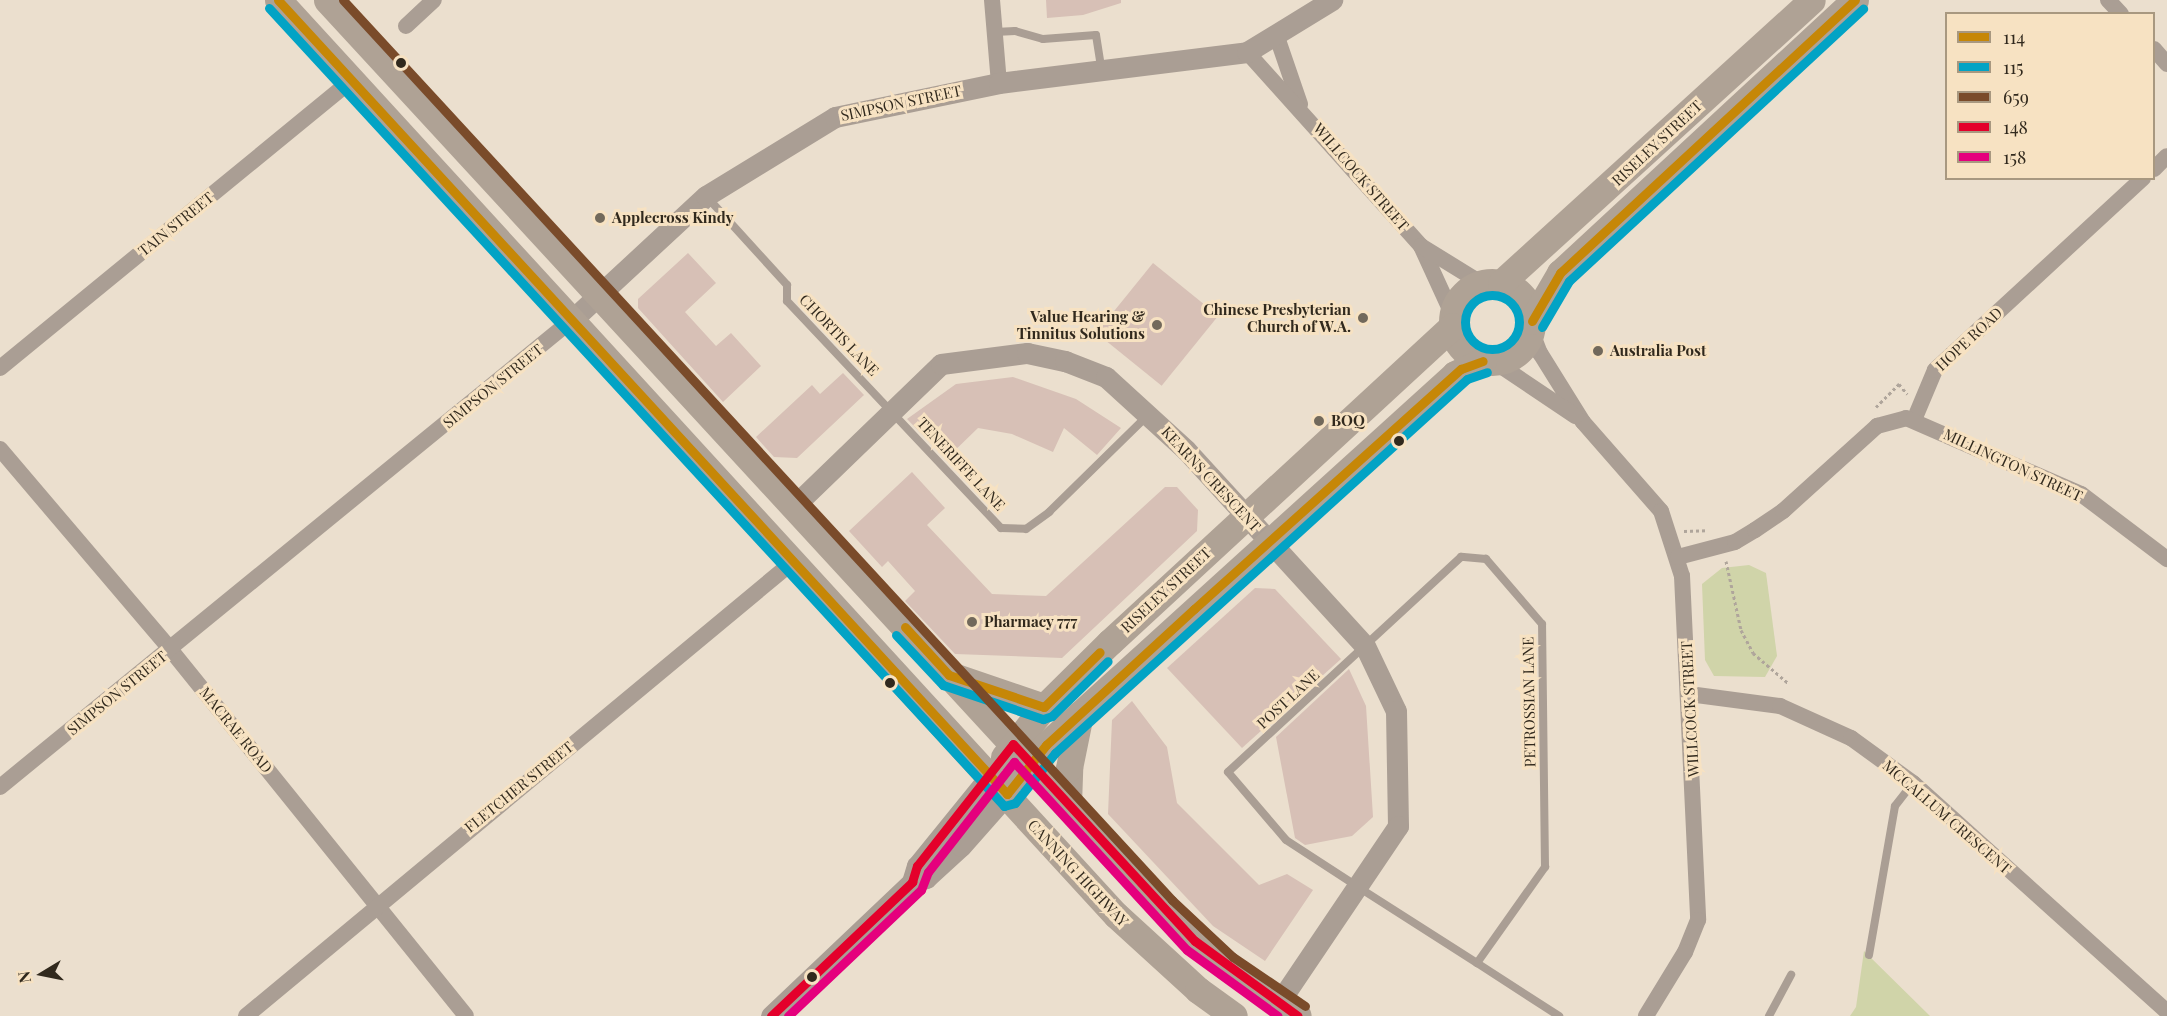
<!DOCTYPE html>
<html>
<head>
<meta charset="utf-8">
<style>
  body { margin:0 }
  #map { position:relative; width:2167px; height:1016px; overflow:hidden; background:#ebdfce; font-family:"Playfair Display",serif }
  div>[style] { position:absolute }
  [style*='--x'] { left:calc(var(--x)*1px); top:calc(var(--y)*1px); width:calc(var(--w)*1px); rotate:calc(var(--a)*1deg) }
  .green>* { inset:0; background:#d0d4a9 }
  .building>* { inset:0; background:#d7c0b6; transform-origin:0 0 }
  .path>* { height:3px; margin-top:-1.5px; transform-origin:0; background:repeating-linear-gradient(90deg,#afa59b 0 3px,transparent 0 6px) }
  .service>* { height:8px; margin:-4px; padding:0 4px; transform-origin:4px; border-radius:4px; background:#aa9e94 }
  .minor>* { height:16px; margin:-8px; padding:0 8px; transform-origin:8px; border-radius:8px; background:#aa9e94 }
  .tertiary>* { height:21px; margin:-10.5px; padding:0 10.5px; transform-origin:10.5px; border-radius:10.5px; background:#aa9e94 }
  .trunk>* { height:27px; margin:-13.5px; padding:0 13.5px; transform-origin:13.5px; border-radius:13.5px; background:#afa295 }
  .trunk>.ring { margin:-13.5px; padding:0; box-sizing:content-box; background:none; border:27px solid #afa295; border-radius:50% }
  .bus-1>* { height:9px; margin:-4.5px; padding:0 4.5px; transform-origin:4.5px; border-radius:4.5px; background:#c68707 }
  .bus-2>* { height:9px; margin:-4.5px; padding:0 4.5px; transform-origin:4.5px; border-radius:4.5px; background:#02a3c5 }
  .bus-2>.ring { margin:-4.5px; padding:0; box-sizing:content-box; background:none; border:9px solid #02a3c5; border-radius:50% }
  .bus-3>* { height:9px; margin:-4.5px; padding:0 4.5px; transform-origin:4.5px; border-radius:4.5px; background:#7a4b2a }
  .bus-4>* { height:9px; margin:-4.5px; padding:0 4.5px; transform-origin:4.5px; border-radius:4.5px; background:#e4002b }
  .bus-5>* { height:9px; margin:-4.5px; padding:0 4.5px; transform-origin:4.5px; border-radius:4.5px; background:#e5007d }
  .dots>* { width:16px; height:16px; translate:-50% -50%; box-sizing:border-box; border:3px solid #f7e2c2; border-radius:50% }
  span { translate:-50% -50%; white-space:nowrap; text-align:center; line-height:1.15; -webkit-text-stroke:6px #f7e2c2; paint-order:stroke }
  .street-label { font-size:15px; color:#31291d }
  .poi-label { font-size:15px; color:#31291d; font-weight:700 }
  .left { translate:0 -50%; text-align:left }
  .right { translate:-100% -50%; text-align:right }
  .legend { position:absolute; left:1945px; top:12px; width:210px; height:168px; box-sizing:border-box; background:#f7e2c2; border:2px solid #a89880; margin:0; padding:8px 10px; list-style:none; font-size:18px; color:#31291d }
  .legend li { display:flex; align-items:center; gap:12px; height:30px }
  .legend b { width:30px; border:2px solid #a89880 }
  .north { position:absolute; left:12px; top:944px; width:60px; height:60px; -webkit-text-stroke:4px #f7e2c2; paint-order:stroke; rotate:260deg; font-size:16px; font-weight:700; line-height:24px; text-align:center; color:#31291d }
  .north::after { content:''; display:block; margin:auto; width:21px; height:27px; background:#31291d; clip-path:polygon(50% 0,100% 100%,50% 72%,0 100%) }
</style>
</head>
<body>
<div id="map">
  <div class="green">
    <div style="clip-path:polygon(1749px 565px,1766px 573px,1777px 656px,1765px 677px,1714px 676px,1705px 660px,1702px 584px,1722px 568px)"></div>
    <div style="clip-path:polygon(1864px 951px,1930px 1016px,1850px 1016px,1856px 1007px)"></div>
  </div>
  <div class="building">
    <div style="clip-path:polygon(1046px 0,1121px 0,1121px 3px,1083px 15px,1047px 18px)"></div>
    <div style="clip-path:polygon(688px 253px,716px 283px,685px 312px,716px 346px,731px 333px,761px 366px,723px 402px,638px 308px,638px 299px)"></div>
    <div style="left:1153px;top:263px;width:84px;height:90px;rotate:39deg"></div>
    <div style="clip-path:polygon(843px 373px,864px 395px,797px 458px,774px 457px,756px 437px,812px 385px,820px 394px)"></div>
    <div style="clip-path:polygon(1013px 377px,1076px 399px,1121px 428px,1097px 455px,1064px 428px,1053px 452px,1012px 434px,978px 428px,946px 459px,907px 419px,956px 384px)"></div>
    <div style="clip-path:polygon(912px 472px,945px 508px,927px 525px,992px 594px,1046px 596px,1165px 487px,1177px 487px,1198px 510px,1197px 531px,1062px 658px,955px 654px,905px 601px,915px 591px,888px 561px,882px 567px,849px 531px)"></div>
    <div style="clip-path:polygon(1255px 588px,1275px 589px,1341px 659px,1242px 748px,1167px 668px)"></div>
    <div style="clip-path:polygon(1349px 669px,1366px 706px,1373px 817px,1352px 836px,1305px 845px,1295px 838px,1276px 737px)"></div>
    <div style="clip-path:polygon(1132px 701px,1167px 747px,1177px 803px,1259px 885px,1287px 874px,1313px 890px,1265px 961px,1213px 926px,1108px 814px,1112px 720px)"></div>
  </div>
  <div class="path">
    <div style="--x:1876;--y:407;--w:33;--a:-45"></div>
    <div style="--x:1899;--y:384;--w:13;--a:51"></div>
    <div style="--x:1684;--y:531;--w:23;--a:-2"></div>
    <div style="--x:1726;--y:561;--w:71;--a:77.7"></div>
    <div style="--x:1741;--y:630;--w:26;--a:62"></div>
    <div style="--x:1753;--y:653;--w:46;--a:40.6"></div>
  </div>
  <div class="service">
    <div style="--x:995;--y:32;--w:20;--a:-3"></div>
    <div style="--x:1015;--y:31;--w:29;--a:16"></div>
    <div style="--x:1043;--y:39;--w:53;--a:-4.3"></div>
    <div style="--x:1096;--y:35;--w:36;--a:81"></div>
    <div style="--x:707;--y:197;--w:119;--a:47.7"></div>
    <div style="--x:787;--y:285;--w:16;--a:90"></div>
    <div style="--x:787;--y:301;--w:312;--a:46.7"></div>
    <div style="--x:1001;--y:528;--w:25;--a:2"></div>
    <div style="--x:1026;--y:529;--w:29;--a:-36"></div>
    <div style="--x:1049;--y:512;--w:137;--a:-44.4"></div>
    <div style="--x:1869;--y:955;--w:151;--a:-80.1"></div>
    <div style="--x:1895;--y:806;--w:29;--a:-52"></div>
    <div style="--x:1477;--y:963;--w:118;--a:-54.7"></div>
    <div style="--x:1545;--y:867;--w:243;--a:-90.7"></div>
    <div style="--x:1542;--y:624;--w:86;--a:-130.7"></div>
    <div style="--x:1486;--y:559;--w:25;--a:-175"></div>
    <div style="--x:1461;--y:557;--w:317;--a:137.3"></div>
    <div style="--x:1228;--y:772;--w:89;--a:49.5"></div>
    <div style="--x:1286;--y:840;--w:86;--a:33.1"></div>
    <div style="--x:1358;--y:887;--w:141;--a:32.6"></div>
    <div style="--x:1477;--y:963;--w:98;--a:32.9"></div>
    <div style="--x:1769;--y:1016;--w:47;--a:-61.8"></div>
  </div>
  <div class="minor">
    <div style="--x:992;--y:0;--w:83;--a:85.2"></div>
    <div style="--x:2108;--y:0;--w:19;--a:47"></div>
    <div style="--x:406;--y:26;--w:38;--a:-43"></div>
    <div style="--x:1277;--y:37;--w:71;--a:71.1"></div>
    <div style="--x:2154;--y:49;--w:20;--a:49"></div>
    <div style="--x:1247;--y:52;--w:261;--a:48.1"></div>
    <div style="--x:1421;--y:246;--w:77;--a:65.4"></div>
    <div style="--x:2154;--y:169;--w:18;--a:-45"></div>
    <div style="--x:1421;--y:246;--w:70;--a:31.7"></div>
    <div style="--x:1531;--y:330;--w:25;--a:69"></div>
    <div style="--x:1540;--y:353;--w:81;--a:58.1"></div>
    <div style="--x:1583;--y:422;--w:118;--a:48.8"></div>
    <div style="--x:1661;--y:511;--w:68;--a:72.1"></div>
    <div style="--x:1682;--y:576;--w:344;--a:87.3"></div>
    <div style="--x:1698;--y:920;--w:35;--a:112"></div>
    <div style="--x:1685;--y:952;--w:75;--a:121.4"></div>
    <div style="--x:1495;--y:362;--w:97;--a:34"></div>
    <div style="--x:0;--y:368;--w:455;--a:-39.3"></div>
    <div style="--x:1914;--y:420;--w:54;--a:-67.2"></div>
    <div style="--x:1935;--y:370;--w:283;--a:-42.7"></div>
    <div style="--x:0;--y:449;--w:262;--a:49.6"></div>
    <div style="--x:170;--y:649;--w:471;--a:51.1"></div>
    <div style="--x:1678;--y:557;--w:59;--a:-14.7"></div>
    <div style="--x:1735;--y:542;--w:23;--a:-31"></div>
    <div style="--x:1755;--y:530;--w:34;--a:-34"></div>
    <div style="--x:1783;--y:511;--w:127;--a:-42.1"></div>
    <div style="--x:1877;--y:426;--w:30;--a:-15"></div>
    <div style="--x:1906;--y:418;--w:191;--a:23.5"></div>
    <div style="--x:2081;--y:494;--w:108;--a:37.1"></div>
    <div style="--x:1689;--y:694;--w:92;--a:7.5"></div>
    <div style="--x:1780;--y:706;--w:78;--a:24.3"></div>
    <div style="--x:1851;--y:738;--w:77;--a:36"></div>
    <div style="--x:1913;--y:783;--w:342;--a:42"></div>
    <div style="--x:0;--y:787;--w:740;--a:-39.24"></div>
    <div style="--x:246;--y:1016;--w:714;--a:-39.71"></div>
  </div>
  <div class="tertiary">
    <div style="--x:573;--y:319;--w:181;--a:-42.8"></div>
    <div style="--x:706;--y:196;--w:151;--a:-31.5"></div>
    <div style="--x:835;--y:117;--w:167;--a:-11.7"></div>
    <div style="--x:999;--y:83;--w:250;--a:-7.1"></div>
    <div style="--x:1247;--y:52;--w:100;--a:-31.5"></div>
    <div style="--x:794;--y:506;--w:204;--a:-44"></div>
    <div style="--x:941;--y:364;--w:87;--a:-7.3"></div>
    <div style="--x:1027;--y:353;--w:39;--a:12"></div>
    <div style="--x:1065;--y:361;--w:44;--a:21.3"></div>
    <div style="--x:1106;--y:377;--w:108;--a:42.4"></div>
    <div style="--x:1186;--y:450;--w:265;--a:47.6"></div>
    <div style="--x:1365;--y:646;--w:72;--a:64.5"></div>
    <div style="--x:1396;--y:711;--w:115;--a:89"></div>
    <div style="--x:1398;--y:826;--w:215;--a:124"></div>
    <div style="--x:912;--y:882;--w:17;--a:-73"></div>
    <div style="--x:917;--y:866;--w:117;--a:-50.9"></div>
    <div style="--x:771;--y:1016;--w:195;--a:-43.5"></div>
    <div style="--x:912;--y:882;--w:15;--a:-16"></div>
    <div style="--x:926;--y:878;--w:47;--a:-42.4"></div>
    <div style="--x:961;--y:846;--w:69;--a:-48.5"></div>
  </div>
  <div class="trunk">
    <div style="--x:278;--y:0;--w:1241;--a:47.52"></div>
    <div style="--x:1116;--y:915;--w:111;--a:42.4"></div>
    <div style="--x:1198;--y:990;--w:44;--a:35.8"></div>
    <div style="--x:327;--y:0;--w:1234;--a:47.36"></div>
    <div style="--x:1163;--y:908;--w:85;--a:43.1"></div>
    <div style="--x:1225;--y:966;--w:88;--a:34.4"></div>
    <div class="ring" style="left:1452px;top:282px;width:53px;height:53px"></div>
    <div style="--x:1501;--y:283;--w:420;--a:-42.3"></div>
    <div style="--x:1532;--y:321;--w:56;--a:-59.7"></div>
    <div style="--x:1560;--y:273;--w:402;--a:-42.8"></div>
    <div style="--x:956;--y:677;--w:93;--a:18.8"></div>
    <div style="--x:1004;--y:757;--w:64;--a:-51.3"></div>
    <div style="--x:1044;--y:707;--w:93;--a:-44.6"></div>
    <div style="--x:1110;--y:642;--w:466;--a:-42.7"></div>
    <div style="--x:1020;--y:776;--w:40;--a:-50"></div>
    <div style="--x:1046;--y:745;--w:552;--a:-42.21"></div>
    <div style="--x:1455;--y:374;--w:31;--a:-25"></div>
    <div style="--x:1068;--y:804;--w:36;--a:-88"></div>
    <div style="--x:1069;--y:768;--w:55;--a:-78.5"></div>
  </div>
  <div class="bus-1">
    <div style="--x:278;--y:0;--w:1078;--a:47.44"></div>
    <div style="--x:1007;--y:794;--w:63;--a:-51.5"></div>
    <div style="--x:1046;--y:745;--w:201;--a:-42.6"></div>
    <div style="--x:1194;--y:609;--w:359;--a:-42"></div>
    <div style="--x:1461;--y:369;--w:23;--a:-20"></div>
    <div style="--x:1532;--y:321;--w:56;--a:-59.7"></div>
    <div style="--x:1560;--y:273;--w:402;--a:-42.8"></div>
    <div style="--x:905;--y:627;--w:65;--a:47.5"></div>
    <div style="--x:949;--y:675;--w:100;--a:18.6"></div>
    <div style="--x:1044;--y:707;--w:78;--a:-44.5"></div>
  </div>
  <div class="bus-2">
    <div style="--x:269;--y:8;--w:1085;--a:47.35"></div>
    <div style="--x:1004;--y:806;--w:11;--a:-15"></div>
    <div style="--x:1015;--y:803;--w:64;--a:-51.3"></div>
    <div style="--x:1055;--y:753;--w:556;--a:-42.23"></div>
    <div style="--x:1467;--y:379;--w:21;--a:-19"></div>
    <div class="ring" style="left:1465px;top:295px;width:45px;height:45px"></div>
    <div style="--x:1542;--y:327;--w:53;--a:-59.6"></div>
    <div style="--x:1569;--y:281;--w:401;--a:-42.8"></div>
    <div style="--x:896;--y:635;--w:69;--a:46.8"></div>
    <div style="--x:943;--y:685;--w:106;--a:18.8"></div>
    <div style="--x:1043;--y:719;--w:9;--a:-18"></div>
    <div style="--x:1052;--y:716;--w:78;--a:-44.5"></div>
  </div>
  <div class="bus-3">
    <div style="--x:343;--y:0;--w:1224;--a:47.35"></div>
    <div style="--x:1172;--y:900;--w:83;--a:43.1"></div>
    <div style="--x:1233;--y:957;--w:87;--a:34.2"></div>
  </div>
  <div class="bus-4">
    <div style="--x:771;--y:1016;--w:195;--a:-43.5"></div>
    <div style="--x:912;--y:882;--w:17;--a:-73"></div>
    <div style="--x:917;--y:866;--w:155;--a:-51.8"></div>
    <div style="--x:1013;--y:744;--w:268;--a:47.3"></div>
    <div style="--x:1195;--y:941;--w:127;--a:36.1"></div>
  </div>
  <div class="bus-5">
    <div style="--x:788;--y:1016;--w:183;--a:-43.5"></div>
    <div style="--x:921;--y:890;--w:19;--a:-69"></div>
    <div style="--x:928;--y:872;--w:140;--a:-52"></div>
    <div style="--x:1014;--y:762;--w:255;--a:47.4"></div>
    <div style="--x:1187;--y:950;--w:112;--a:36"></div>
  </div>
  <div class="dots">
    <div style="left:401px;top:63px;background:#31291d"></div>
    <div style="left:600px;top:218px;background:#72695b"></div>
    <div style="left:1363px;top:318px;background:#72695b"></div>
    <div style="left:1157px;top:325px;background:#72695b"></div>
    <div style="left:1598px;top:351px;background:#72695b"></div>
    <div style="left:1319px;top:421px;background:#72695b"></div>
    <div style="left:1399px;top:441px;background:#31291d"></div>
    <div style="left:972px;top:622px;background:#72695b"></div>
    <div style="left:890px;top:683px;background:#31291d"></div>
    <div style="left:812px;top:977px;background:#31291d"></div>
  </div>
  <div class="street-label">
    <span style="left:901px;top:103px;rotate:-12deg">SIMPSON STREET</span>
    <span style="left:1657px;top:143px;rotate:-43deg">RISELEY STREET</span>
    <span style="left:1361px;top:177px;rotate:49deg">WILLCOCK STREET</span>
    <span style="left:176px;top:224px;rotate:-39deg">TAIN STREET</span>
    <span style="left:839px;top:335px;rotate:46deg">CHORTIS LANE</span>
    <span style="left:1969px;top:339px;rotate:-43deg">HOPE ROAD</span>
    <span style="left:493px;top:386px;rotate:-39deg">SIMPSON STREET</span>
    <span style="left:961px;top:464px;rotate:47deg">TENERIFFE LANE</span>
    <span style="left:2013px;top:465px;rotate:25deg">MILLINGTON STREET</span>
    <span style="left:1211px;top:479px;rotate:47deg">KEARNS CRESCENT</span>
    <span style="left:1166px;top:590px;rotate:-43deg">RISELEY STREET</span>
    <span style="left:117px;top:693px;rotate:-39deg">SIMPSON STREET</span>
    <span style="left:1288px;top:699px;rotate:-43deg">POST LANE</span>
    <span style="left:1529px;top:702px;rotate:-91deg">PETROSSIAN LANE</span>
    <span style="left:1690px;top:709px;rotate:-93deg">WILLCOCK STREET</span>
    <span style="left:236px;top:730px;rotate:51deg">MACRAE ROAD</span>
    <span style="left:519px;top:787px;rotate:-39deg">FLETCHER STREET</span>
    <span style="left:1947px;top:817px;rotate:41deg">MCCALLUM CRESCENT</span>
    <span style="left:1078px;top:873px;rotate:47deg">CANNING HIGHWAY</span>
  </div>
  <div class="poi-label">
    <span class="left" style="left:612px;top:218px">Applecross Kindy</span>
    <span class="right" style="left:1351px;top:318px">Chinese Presbyterian<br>Church of W.A.</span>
    <span class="right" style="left:1145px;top:325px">Value Hearing &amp;<br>Tinnitus Solutions</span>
    <span class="left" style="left:1610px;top:351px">Australia Post</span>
    <span class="left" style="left:1331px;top:421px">BOQ</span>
    <span class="left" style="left:984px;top:622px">Pharmacy 777</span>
  </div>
  <ul class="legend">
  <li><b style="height:8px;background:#c68707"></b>114</li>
  <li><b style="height:8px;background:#02a3c5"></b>115</li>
  <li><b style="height:8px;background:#7a4b2a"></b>659</li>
  <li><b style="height:8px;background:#e4002b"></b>148</li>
  <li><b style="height:8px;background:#e5007d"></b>158</li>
  </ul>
  <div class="north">N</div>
</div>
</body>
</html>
